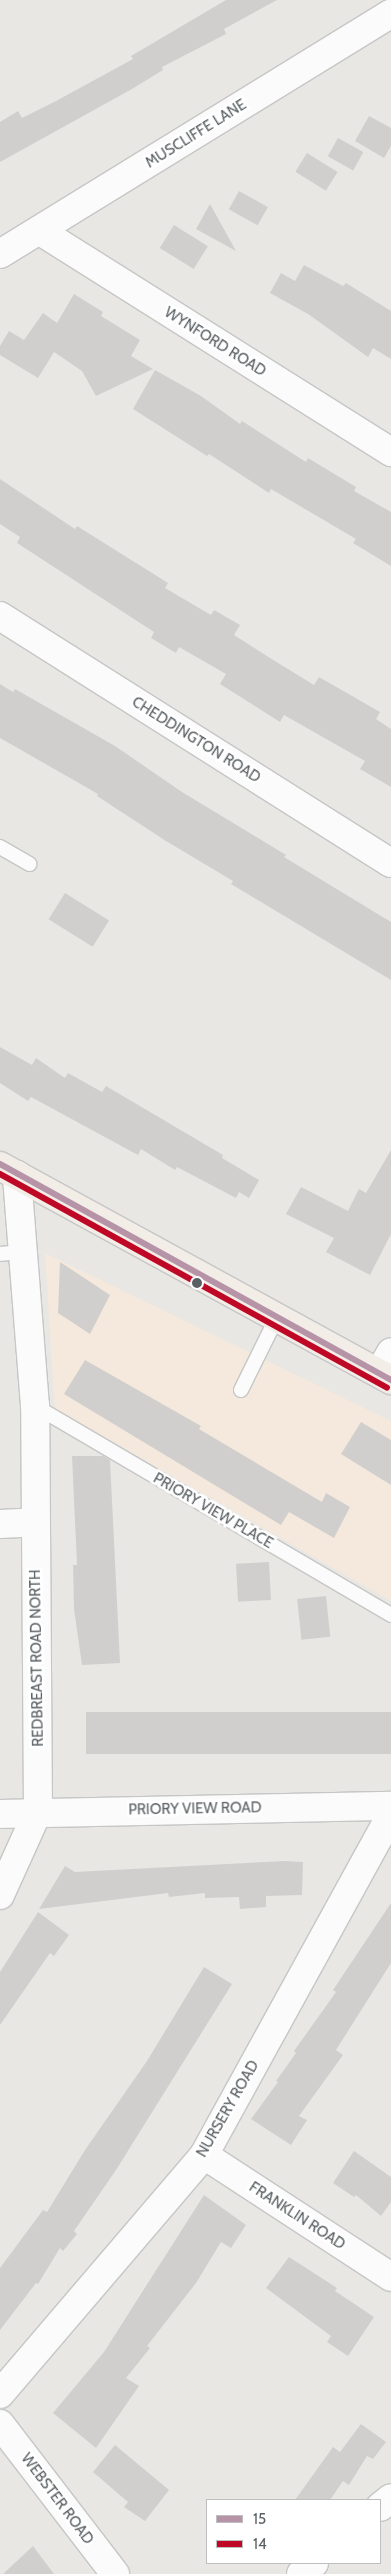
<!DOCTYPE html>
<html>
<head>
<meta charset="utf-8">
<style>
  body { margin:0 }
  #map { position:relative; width:391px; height:2574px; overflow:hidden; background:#e9e7e4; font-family:Cabin,sans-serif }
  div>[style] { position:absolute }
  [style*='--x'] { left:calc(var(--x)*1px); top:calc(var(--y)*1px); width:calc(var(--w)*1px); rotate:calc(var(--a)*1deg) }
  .commercial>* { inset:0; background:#f4e9dc }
  .building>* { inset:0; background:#d1cfce; transform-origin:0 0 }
  .roads { filter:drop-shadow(1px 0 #c5c6c6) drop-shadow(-1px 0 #c5c6c6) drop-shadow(0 1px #c5c6c6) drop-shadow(0 -1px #c5c6c6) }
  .service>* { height:14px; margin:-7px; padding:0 7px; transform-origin:7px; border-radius:7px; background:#fcfbfb }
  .minor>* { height:28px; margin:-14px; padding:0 14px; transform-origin:14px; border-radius:14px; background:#fcfbfb }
  .primary>* { height:28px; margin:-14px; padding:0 14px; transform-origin:14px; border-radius:14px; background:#f2ede7 }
  .bus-1>* { height:6px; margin:-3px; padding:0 3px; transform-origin:3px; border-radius:3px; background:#b693a7 }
  .bus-2>* { height:6px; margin:-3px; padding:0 3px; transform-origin:3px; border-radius:3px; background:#be0826 }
  .dots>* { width:14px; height:14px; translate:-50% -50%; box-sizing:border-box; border:2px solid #fff; border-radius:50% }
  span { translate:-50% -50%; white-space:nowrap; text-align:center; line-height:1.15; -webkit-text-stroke:5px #fff; paint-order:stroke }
  .street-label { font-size:15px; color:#595f62 }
  .legend { position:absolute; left:206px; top:2499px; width:175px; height:65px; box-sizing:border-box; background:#fff; border:1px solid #bdbfc0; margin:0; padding:6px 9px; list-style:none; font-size:15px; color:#595f62 }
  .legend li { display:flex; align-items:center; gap:10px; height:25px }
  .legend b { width:25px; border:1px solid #bdbfc0 }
</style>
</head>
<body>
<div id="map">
  <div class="commercial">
    <div style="clip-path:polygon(45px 1253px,391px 1421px,391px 1601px,55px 1409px)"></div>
  </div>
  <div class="building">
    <div style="clip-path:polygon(226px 0,277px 0,224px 29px,226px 34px,162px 67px,163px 70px,132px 89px,0 162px,0 122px,18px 111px,22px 118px,56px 101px,133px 59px,131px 56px)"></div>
    <div style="clip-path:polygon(369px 116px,391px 128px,391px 146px,384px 158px,355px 141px)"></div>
    <div style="left:338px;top:138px;width:29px;height:21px;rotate:29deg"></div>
    <div style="left:307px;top:153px;width:36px;height:22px;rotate:32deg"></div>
    <div style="left:239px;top:191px;width:33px;height:21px;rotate:29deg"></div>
    <div style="clip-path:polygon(210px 204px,236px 251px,196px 229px)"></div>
    <div style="left:174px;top:225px;width:40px;height:27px;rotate:32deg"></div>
    <div style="clip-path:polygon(304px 265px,343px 286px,346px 283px,391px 311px,391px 359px,373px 348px,368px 357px,308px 314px,270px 293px,281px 273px,295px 281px)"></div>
    <div style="clip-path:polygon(74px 294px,103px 312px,101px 316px,140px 340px,131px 356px,153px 369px,96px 396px,82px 371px,54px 352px,38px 378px,0 355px,0 346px,9px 331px,24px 340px,43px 313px,57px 323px)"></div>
    <div style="clip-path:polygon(155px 370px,201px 396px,240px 424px,242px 421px,306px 462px,308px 458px,356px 487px,354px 491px,391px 512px,391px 566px,353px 543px,356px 539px,271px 489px,269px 493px,209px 454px,207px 456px,133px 409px)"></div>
    <div style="clip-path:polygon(0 479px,75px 529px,77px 526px,168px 583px,165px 588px,211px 615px,214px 610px,240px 625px,234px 635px,270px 658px,314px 685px,319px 677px,380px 712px,376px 719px,391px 729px,391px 787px,360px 769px,365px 761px,284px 715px,280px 722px,220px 684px,226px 674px,179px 647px,176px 653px,151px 638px,154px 632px,17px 543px,20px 537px,0 524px)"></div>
    <div style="clip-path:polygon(0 684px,13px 692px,15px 689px,115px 746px,182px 792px,286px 855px,284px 857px,391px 922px,391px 980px,231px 884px,233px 881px,166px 841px,97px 796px,98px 794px,0 738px)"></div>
    <div style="left:65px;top:893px;width:52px;height:31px;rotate:32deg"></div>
    <div style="clip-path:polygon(0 1047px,32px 1065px,36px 1058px,65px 1078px,68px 1073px,102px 1092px,106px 1086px,223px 1155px,222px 1158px,259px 1180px,249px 1198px,239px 1192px,236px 1198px,177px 1167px,175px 1170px,141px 1149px,138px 1155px,31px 1097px,28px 1101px,0 1083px)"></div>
    <div style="clip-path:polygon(391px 1150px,391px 1234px,370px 1275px,326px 1252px,334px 1238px,286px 1214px,301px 1187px,348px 1211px,359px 1189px,366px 1193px)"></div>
    <div style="clip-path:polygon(60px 1262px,110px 1295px,90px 1334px,58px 1313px)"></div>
    <div style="clip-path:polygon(85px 1360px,201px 1426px,199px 1429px,322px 1502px,326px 1493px,350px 1507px,334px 1538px,289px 1512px,281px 1525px,64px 1394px)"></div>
    <div style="clip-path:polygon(361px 1422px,391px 1440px,391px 1485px,341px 1454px)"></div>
    <div style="clip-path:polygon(72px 1456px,103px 1456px,110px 1460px,120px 1663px,82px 1665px,74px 1609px,73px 1565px,77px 1565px)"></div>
    <div style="left:269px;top:1562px;width:38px;height:33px;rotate:87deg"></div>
    <div style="left:326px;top:1596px;width:41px;height:29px;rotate:84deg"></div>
    <div style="left:391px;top:1712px;width:42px;height:305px;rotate:90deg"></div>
    <div style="clip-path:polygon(285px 1861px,303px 1862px,302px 1895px,266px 1896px,266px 1907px,240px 1909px,239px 1897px,205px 1898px,205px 1893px,169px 1897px,168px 1893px,39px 1909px,65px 1866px,75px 1872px)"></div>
    <div style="clip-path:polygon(391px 1903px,391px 1963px,336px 2050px,343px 2055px,299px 2116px,307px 2120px,291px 2145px,251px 2119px,278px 2082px,276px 2081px,296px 2053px,294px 2051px,336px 1992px,333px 1990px)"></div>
    <div style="clip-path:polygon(38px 1912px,69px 1935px,54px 1956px,50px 1953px,0 2025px,0 1972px)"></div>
    <div style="clip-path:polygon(204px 1967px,232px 1984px,116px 2170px,74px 2231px,77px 2234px,63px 2251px,60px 2248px,38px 2284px,36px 2283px,0 2330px,0 2268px,43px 2210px,47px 2212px,85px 2150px,147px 2061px)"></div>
    <div style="clip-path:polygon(354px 2151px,391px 2177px,391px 2202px,381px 2216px,356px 2195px,354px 2197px,333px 2183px)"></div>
    <div style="clip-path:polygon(204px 2195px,246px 2225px,231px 2248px,221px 2242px,196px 2283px,147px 2346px,150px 2348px,126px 2378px,139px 2386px,96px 2448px,53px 2413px,104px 2352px)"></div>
    <div style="clip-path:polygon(289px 2257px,337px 2288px,335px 2291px,374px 2317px,348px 2356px,327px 2342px,331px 2336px,266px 2288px)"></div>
    <div style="clip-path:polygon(361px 2424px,386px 2442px,373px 2459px,367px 2456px,349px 2485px,343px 2481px,330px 2500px,295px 2500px,333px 2447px,340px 2452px)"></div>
    <div style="clip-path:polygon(115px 2445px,169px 2490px,145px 2521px,124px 2507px,128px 2502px,93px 2472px)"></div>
    <div style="clip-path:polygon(33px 2546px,54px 2574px,3px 2574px)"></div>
  </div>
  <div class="roads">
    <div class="service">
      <div style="--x:0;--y:847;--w:34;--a:30"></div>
      <div style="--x:0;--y:1254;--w:23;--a:-5"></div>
      <div style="--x:241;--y:1390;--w:81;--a:-63.7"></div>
      <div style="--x:35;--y:1406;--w:413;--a:30.4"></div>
    </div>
    <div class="minor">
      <div style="--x:40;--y:231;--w:415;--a:32.2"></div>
      <div style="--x:0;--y:254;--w:459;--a:-31.6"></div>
      <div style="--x:0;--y:616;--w:462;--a:32.3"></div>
      <div style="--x:379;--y:1373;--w:24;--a:-60"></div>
      <div style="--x:0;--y:1524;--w:35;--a:-3"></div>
      <div style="--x:0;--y:1814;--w:391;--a:-1.2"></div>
      <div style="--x:0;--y:1895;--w:92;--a:-65.7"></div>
      <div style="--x:38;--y:1811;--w:405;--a:-90.4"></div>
      <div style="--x:35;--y:1406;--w:232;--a:-94.5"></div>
      <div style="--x:204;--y:2155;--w:223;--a:33.1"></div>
      <div style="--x:0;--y:2394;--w:314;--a:-49.5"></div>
      <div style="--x:204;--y:2155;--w:388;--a:-61.2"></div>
      <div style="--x:0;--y:2424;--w:189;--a:52.5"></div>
      <div style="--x:380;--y:2507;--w:14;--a:-39"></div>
      <div style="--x:301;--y:2574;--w:17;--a:-40"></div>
    </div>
    <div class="primary">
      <div style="--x:0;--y:1166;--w:446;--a:28.7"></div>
    </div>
  </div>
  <div class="bus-1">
    <div style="--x:0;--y:1164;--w:447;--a:28.9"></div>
  </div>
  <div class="bus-2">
    <div style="--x:0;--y:1174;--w:442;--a:28.9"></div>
  </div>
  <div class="dots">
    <div style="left:197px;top:1283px;background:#595f62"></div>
  </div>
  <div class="street-label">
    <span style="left:196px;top:134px;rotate:-32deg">MUSCLIFFE LANE</span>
    <span style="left:215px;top:342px;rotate:32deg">WYNFORD ROAD</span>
    <span style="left:196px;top:740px;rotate:32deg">CHEDDINGTON ROAD</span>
    <span style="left:213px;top:1511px;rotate:30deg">PRIORY VIEW PLACE</span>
    <span style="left:37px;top:1658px;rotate:-91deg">REDBREAST ROAD NORTH</span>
    <span style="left:195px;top:1809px;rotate:-1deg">PRIORY VIEW ROAD</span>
    <span style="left:228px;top:2109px;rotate:-60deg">NURSERY ROAD</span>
    <span style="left:297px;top:2216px;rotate:33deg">FRANKLIN ROAD</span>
    <span style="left:57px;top:2499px;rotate:53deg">WEBSTER ROAD</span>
  </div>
  <ul class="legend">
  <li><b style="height:6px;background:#b693a7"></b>15</li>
  <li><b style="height:6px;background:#be0826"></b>14</li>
  </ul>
</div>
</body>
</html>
